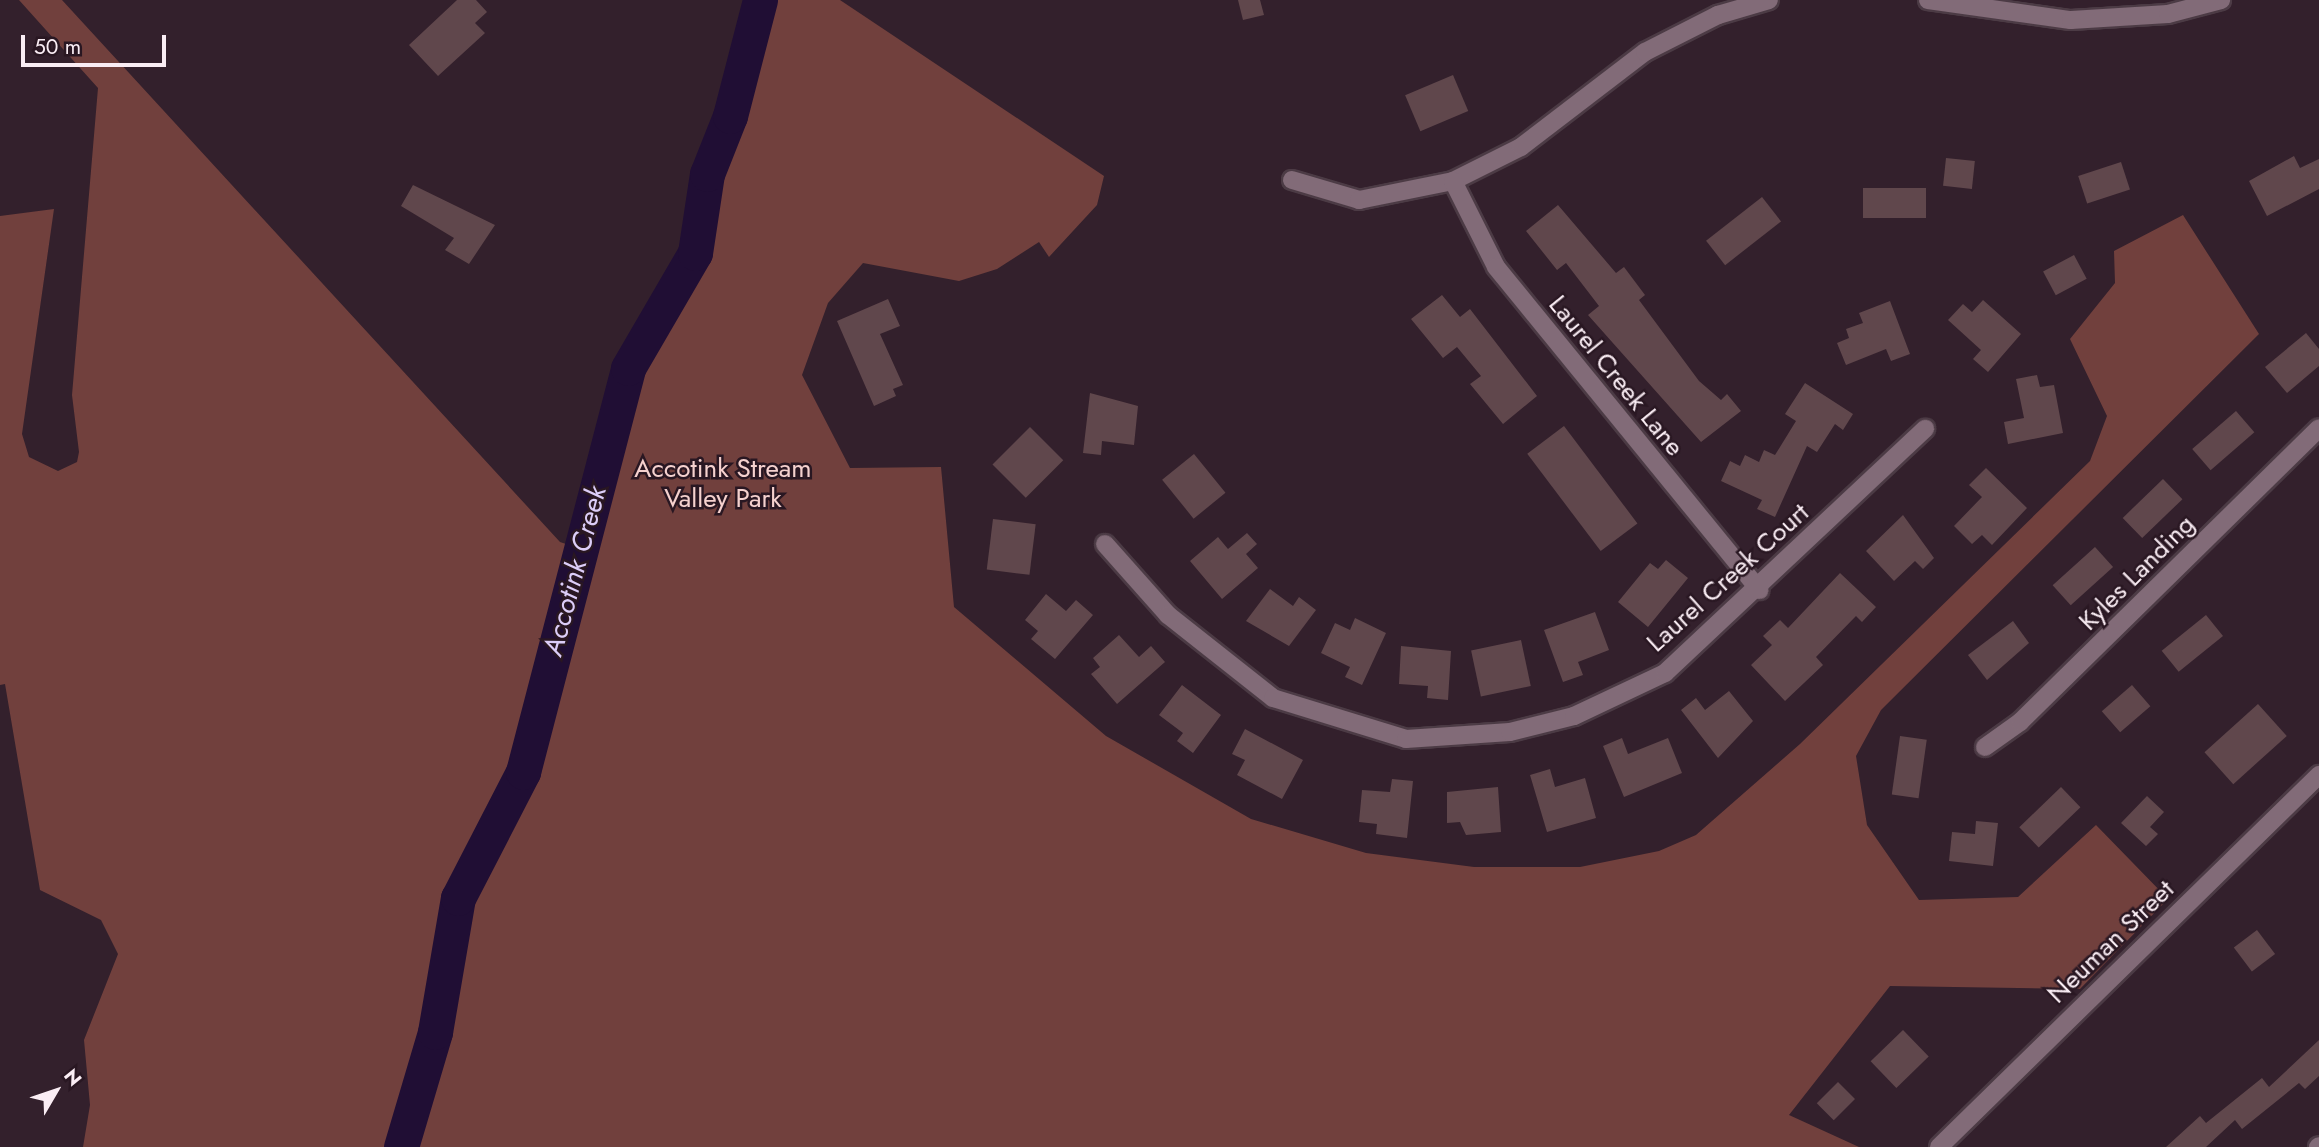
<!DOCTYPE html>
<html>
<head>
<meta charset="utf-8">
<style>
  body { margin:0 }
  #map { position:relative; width:2319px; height:1147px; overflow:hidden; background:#33202c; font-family:Jost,sans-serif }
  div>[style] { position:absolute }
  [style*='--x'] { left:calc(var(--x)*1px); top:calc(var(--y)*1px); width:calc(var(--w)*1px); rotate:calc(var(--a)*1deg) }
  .green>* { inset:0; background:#71403d }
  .river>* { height:35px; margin:-17.5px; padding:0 17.5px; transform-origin:17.5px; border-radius:17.5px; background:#200e34 }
  .building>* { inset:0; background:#60474c; transform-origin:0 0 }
  .roads { filter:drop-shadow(2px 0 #4c3b45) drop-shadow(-2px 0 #4c3b45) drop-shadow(0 2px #4c3b45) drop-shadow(0 -2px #4c3b45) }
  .minor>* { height:18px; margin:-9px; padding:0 9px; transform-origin:9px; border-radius:9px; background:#826b78 }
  span { translate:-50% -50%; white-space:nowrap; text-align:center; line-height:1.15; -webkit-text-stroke:5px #291722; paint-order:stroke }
  .street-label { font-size:26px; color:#faedf4 }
  .park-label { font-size:26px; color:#f5d1ce }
  .water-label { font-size:28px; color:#dccdf8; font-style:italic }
  .north { position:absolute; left:21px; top:1056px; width:70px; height:70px; -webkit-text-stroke:5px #291722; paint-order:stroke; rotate:51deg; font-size:19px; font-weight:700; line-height:28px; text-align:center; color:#faedf4 }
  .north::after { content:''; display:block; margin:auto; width:24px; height:32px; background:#faedf4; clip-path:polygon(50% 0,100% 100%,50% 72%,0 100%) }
  .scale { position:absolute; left:21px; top:35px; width:145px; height:32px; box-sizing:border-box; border:4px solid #faedf4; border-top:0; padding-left:9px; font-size:21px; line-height:24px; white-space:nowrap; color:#faedf4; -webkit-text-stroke:5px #291722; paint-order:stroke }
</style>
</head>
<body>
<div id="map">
  <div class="green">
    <div style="clip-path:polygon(19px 0,62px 0,560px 542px,581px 549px,628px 368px,719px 206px,724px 163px,738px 131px,771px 0,840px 0,1104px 176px,1097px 205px,1049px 257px,1039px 242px,997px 269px,959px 281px,863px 263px,828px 303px,802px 375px,850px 468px,941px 467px,954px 607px,1106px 736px,1251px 819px,1366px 853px,1474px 867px,1580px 867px,1659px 851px,1696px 835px,1800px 744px,2090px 461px,2107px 416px,2070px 339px,2115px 283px,2114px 251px,2183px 215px,2259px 334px,1881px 710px,1856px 756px,1867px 825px,1919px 900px,2018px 897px,2096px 825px,2168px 899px,2080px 989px,1890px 986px,1789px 1115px,1859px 1147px,83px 1147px,90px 1105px,84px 1040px,118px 954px,101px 920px,40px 890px,5px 684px,0 685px,0 216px,54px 209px,22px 434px,29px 457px,58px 471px,77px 462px,79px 452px,72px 395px,98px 88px)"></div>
  </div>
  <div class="river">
    <div style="--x:401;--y:1147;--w:120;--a:-73.5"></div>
    <div style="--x:435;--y:1032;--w:136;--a:-80.3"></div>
    <div style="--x:458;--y:898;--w:142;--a:-62.7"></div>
    <div style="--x:523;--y:772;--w:417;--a:-75.4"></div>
    <div style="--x:628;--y:368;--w:133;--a:-59.8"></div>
    <div style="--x:695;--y:253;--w:80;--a:-81.4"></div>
    <div style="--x:707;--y:174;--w:62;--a:-68.4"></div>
    <div style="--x:730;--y:116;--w:120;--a:-75.5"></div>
  </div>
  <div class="building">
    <div style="clip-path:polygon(457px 0,476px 0,487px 12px,475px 23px,485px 33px,438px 76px,409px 45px)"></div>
    <div style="clip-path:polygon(1238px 0,1260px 0,1264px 15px,1243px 20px)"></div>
    <div style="left:1453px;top:75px;width:39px;height:52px;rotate:67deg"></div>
    <div style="clip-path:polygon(2294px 156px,2300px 168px,2319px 159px,2319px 189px,2267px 216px,2249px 181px)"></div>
    <div style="left:1946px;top:158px;width:29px;height:28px;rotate:6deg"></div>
    <div style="left:2121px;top:162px;width:29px;height:45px;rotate:72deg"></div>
    <div style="clip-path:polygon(413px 185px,495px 225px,469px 264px,445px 250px,454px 238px,401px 206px)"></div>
    <div style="left:1863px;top:188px;width:63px;height:30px"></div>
    <div style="left:1762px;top:197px;width:31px;height:71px;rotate:52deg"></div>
    <div style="clip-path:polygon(1558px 205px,1616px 273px,1624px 267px,1645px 295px,1639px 300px,1699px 381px,1721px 400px,1727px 394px,1741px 411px,1701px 442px,1588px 315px,1599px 306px,1566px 263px,1557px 270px,1526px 231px)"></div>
    <div style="left:2074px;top:255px;width:27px;height:35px;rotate:62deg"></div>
    <div style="clip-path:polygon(1442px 295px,1460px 317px,1470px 309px,1537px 396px,1503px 424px,1470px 384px,1481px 376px,1457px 347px,1443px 358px,1411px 319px)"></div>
    <div style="clip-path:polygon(888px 299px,900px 326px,880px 334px,903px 385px,893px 389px,896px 396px,874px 406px,837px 321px)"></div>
    <div style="clip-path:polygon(1983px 300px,2021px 334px,1988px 372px,1973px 359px,1981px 350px,1948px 320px,1963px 304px,1972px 312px)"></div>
    <div style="clip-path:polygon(1890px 301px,1910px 354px,1891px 361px,1886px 349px,1846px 365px,1837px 343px,1849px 338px,1846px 329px,1863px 323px,1859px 313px)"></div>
    <div style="clip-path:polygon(2306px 333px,2319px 349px,2319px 366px,2287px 393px,2265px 367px)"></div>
    <div style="clip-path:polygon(2037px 375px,2040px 387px,2054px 385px,2063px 433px,2008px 444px,2004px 422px,2024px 418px,2016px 379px)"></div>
    <div style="clip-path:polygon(1805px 383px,1853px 414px,1843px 430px,1835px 424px,1817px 452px,1807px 446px,1775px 517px,1757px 509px,1762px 500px,1721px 481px,1730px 461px,1740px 466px,1745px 455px,1759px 462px,1764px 450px,1775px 455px,1796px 421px,1785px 414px)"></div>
    <div style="clip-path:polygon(1090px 393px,1138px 406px,1134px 445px,1102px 441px,1101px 455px,1083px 453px)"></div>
    <div style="left:2236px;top:411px;width:28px;height:58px;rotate:49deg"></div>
    <div style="left:1564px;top:426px;width:122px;height:46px;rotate:53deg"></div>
    <div style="left:1030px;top:427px;width:47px;height:53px;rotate:45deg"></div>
    <div style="left:1194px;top:454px;width:50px;height:41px;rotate:51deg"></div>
    <div style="clip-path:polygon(1986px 468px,2027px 508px,1992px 545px,1982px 535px,1972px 544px,1954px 526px,1982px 497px,1969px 485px)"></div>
    <div style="left:2163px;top:479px;width:28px;height:56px;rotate:46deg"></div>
    <div style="clip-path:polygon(1903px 515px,1934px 558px,1923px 569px,1915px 561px,1894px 581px,1866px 551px)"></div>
    <div style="left:993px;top:519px;width:43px;height:51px;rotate:7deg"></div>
    <div style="clip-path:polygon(1247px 533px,1257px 544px,1246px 554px,1258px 568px,1222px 599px,1190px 561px,1218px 537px,1228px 549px)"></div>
    <div style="left:2095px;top:547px;width:27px;height:57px;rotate:48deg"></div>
    <div style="clip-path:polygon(1666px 560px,1688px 578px,1648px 627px,1618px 602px,1650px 563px,1658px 569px)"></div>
    <div style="clip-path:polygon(1840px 573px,1876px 607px,1862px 622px,1856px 616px,1816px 657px,1823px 665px,1785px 701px,1751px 665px,1772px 645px,1763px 636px,1780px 620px,1788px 628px)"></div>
    <div style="clip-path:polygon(1270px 589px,1293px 606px,1299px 597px,1316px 610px,1289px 646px,1246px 621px)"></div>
    <div style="clip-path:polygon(1046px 594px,1066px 611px,1076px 600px,1093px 615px,1055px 659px,1031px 639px,1038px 631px,1025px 620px)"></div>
    <div style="clip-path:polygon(1595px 612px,1609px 650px,1578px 662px,1583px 675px,1563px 682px,1544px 630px)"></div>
    <div style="left:2206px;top:615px;width:27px;height:57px;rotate:51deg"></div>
    <div style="clip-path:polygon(1355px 618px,1386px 633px,1362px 685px,1345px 677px,1350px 667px,1321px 653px,1335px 623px,1350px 630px)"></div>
    <div style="clip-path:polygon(2013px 621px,2029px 643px,1987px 680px,1968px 655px)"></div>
    <div style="clip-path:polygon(1119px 635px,1139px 657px,1151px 646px,1165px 662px,1117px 704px,1091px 674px,1100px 667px,1093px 658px)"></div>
    <div style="left:1521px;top:640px;width:47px;height:51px;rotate:78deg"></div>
    <div style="clip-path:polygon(1401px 646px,1451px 651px,1448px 700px,1427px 698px,1428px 686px,1399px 684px)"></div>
    <div style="clip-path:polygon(1182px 685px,1221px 715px,1193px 753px,1177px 741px,1183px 733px,1159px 715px)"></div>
    <div style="left:2132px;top:685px;width:28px;height:40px;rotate:49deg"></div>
    <div style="clip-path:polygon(1729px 691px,1753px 721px,1718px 758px,1681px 710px,1696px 698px,1705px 710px)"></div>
    <div style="left:2258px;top:704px;width:43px;height:72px;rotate:48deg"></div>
    <div style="clip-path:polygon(1245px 729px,1303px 760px,1282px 799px,1237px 775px,1245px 760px,1232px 754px)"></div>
    <div style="left:1900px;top:736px;width:27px;height:59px;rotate:8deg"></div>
    <div style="clip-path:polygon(1622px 738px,1628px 754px,1668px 738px,1682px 773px,1624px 797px,1603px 746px)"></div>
    <div style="clip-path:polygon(1550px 769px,1555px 787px,1585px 778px,1596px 818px,1547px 832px,1530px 775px)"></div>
    <div style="clip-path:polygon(1392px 779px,1413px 781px,1407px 838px,1376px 834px,1377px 824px,1359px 822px,1362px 790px,1390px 792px)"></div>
    <div style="clip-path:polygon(1498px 787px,1501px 832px,1466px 835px,1460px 822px,1447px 823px,1447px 792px)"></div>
    <div style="left:2061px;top:787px;width:28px;height:58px;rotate:46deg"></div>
    <div style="clip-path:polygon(2147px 796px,2164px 812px,2150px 827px,2158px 834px,2146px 846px,2121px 823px)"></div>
    <div style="clip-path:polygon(1976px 821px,1998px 823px,1993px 866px,1949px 861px,1952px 832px,1975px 834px)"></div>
    <div style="left:2257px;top:930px;width:30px;height:29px;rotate:53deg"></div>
    <div style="left:1903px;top:1030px;width:37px;height:45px;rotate:46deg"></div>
    <div style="clip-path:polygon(2319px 1040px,2319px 1076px,2305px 1089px,2299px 1083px,2242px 1129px,2235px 1120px,2206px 1147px,2166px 1147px,2200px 1116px,2206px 1123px,2262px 1078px,2269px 1087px)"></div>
    <div style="left:1838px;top:1082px;width:24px;height:30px;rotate:45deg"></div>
  </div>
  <div class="roads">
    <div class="minor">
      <div style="--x:1928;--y:0;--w:144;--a:8"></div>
      <div style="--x:2071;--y:20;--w:97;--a:-3.5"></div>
      <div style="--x:2168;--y:14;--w:55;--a:-14.8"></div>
      <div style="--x:1292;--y:180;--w:70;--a:16.6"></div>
      <div style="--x:1359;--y:200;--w:96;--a:-11.4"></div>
      <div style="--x:1453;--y:181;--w:76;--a:-26.6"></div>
      <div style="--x:1521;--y:147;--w:156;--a:-37.5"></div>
      <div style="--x:1645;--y:52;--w:82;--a:-26.9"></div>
      <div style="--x:1718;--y:15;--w:53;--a:-16.4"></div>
      <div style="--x:1453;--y:181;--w:96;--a:63.4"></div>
      <div style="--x:1496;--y:267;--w:417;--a:50.8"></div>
      <div style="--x:1105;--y:544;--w:95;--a:48.4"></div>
      <div style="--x:1168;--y:615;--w:134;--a:38.3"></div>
      <div style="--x:1273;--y:698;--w:139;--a:17.1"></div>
      <div style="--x:1406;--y:739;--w:104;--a:-3.9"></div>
      <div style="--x:1510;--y:732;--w:66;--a:-14"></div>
      <div style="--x:1574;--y:716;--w:101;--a:-25.3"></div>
      <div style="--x:1665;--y:673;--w:357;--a:-43.2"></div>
      <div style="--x:1985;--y:747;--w:43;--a:-35.5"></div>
      <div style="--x:2020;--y:722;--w:419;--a:-44.5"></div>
      <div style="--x:1939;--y:1147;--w:532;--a:-44.39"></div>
      <div style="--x:2318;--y:1147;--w:1;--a:-45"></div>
    </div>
  </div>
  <div class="street-label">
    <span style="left:1616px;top:376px;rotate:51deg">Laurel Creek Lane</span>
    <span style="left:2137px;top:573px;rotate:-45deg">Kyles Landing</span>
    <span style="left:1728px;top:578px;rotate:-42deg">Laurel Creek Court</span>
    <span style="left:2111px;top:942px;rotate:-44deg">Neuman Street</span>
  </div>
  <div class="park-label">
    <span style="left:723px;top:484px">Accotink Stream<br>Valley Park</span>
  </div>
  <div class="water-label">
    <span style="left:575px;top:571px;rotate:-75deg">Accotink Creek</span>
  </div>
  <div class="north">N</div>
  <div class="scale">50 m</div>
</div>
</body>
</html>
